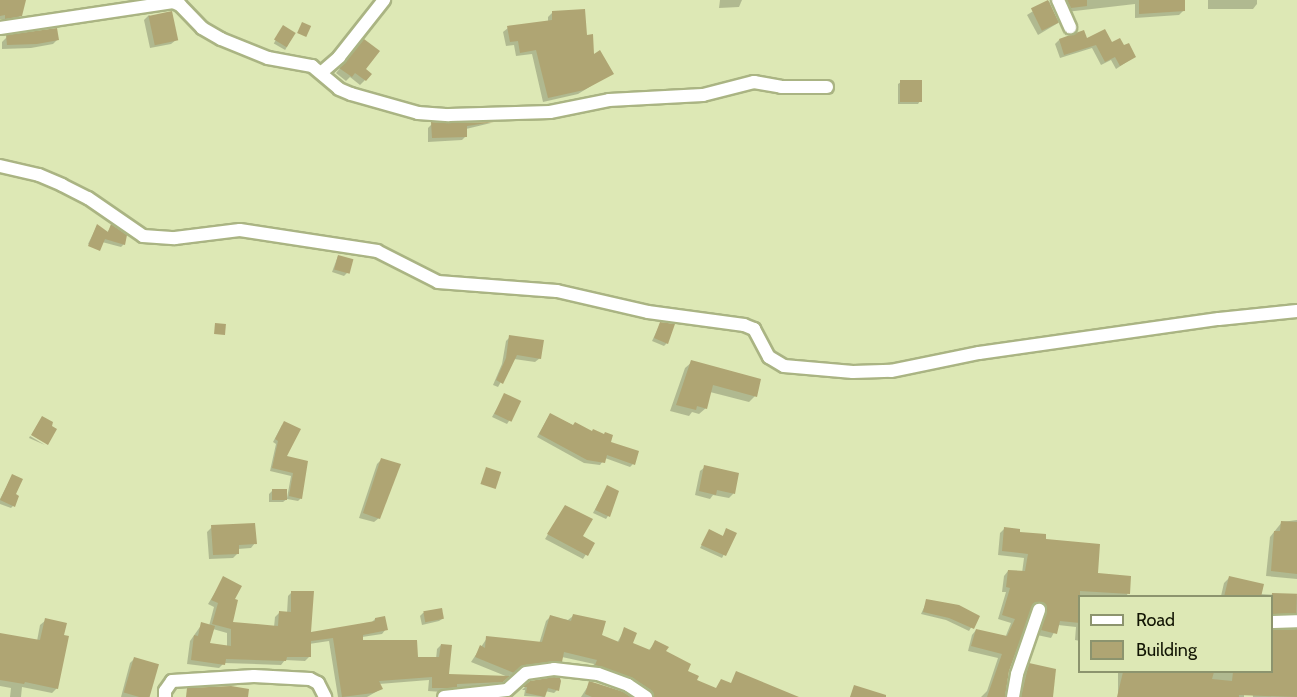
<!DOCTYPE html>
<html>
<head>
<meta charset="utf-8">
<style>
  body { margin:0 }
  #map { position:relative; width:1297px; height:697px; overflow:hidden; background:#dde8b5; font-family:Cabin,sans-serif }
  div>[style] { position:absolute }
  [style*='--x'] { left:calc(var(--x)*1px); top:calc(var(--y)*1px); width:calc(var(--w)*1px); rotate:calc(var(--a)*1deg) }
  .shadow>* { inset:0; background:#0003; transform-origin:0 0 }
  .building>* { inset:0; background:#afa573; transform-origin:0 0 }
  .roads { filter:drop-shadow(2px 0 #aab483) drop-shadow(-2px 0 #aab483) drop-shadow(0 2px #aab483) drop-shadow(0 -2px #aab483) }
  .minor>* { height:12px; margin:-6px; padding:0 6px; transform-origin:6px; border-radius:6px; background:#fff }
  span { translate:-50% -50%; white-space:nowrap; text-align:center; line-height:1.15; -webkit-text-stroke:5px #dde8b5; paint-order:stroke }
  .legend { position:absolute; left:1078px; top:595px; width:195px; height:78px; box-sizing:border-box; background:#dde8b5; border:2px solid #8c946e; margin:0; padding:8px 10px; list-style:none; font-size:18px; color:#121504 }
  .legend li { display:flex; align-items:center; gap:12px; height:30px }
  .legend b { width:30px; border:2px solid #8c946e }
</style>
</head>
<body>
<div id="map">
  <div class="shadow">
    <div style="clip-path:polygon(0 0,25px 0,20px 16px,17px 19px,0 19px)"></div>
    <div style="clip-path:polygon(742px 0,739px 7px,719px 8px,720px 0)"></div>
    <div style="clip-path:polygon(1060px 0,1179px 0,1184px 10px,1179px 15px,1135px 18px,1135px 4px,1066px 12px)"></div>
    <div style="clip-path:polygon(1208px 0,1257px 0,1257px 4px,1253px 9px,1208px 9px)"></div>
    <div style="clip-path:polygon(1049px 1px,1058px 23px,1038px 35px,1027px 15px)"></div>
    <div style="clip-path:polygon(552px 13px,586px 36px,593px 56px,612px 73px,578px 94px,543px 102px,532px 54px,516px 56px,514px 45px,506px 46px,503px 32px,508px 28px,548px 22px,548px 17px)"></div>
    <div style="clip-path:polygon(149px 15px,176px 40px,171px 44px,150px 48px,144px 20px)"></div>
    <div style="left:283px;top:27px;width:13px;height:19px;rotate:29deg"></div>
    <div style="clip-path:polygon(7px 37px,57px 40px,53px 44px,31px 48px,2px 49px,2px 42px)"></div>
    <div style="clip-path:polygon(1059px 40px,1111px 44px,1134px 57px,1116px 69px,1111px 60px,1101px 65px,1092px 48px,1060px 58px,1055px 44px)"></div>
    <div style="clip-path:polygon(360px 45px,365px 80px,360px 85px,350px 77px,346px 81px,336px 73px)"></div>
    <div style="clip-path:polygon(901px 82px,920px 101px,918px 104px,898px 104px,898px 84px)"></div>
    <div style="clip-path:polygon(491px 123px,466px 129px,466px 136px,462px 140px,428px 142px,428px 128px,432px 124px)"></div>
    <div style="clip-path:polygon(97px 226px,107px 233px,111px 226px,124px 244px,121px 247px,102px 242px,99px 249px,88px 244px)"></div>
    <div style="clip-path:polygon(338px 256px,347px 273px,344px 276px,332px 272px)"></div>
    <div style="clip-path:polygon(660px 324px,667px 343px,664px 346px,652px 341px)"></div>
    <div style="clip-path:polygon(510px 337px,540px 358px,535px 362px,514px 359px,498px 387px,493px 385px,502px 364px,506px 341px)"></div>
    <div style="clip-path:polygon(692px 362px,755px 396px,749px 402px,710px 392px,706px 408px,699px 414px,692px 412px,689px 416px,670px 411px,685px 368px)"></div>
    <div style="clip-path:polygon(505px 394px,509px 421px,507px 424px,492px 417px)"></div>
    <div style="clip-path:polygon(550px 414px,609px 443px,633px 464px,630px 467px,605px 458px,600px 465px,584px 463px,537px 437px)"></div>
    <div style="clip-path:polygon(282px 425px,285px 457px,306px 462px,301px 498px,298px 501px,287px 499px,283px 502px,269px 502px,269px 494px,272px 491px,287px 498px,291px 476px,270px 471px,276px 444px,273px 442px)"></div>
    <div style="clip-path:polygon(30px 436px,45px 445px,29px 438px)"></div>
    <div style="clip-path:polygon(381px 460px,379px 518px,374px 522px,359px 518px,377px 464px)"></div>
    <div style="clip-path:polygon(705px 467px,738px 474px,733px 494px,729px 498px,713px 495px,710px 499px,695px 495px,700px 471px)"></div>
    <div style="clip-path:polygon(12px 476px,13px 506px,11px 508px,0 504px,0 499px)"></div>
    <div style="clip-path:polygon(607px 487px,608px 516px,606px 519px,593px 513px)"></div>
    <div style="clip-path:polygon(565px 507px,581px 537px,593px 543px,583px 559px,545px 539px)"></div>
    <div style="clip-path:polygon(1297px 520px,1297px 579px,1266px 576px,1270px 537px,1282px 522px)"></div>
    <div style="clip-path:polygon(212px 527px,255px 543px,251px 548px,238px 549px,238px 553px,233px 558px,209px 559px,207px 532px)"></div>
    <div style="clip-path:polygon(1005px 528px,1044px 541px,1097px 575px,1130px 578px,1127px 596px,1080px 596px,1080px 641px,1075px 640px,1076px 627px,1058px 625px,1051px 638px,1037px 635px,1043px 614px,1037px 607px,1031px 606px,1007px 672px,1004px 697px,981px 697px,987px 691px,998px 658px,968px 651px,972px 635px,976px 630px,1005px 638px,1011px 623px,998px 619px,1006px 592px,1002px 592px,1004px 576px,1008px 571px,1022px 573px,1024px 558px,998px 555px,1000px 533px)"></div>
    <div style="clip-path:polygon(727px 530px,735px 534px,722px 558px,700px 548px,709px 531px,722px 537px)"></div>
    <div style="clip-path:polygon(evenodd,224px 578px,233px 600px,231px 623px,274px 627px,275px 617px,280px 612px,287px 613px,288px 596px,292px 592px,309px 634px,371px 623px,375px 619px,386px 629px,382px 634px,362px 637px,362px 641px,417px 659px,436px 659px,437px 649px,441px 645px,447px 675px,506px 678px,498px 686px,454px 688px,442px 692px,428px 691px,429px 680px,379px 684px,381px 689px,367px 697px,338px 697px,329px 641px,309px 644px,309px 657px,305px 661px,285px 660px,281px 665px,224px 663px,219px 668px,187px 664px,190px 641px,202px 624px,209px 626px,214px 607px,208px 604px,224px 578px,213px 629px,227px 633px,227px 647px,208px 644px,213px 629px)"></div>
    <div style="clip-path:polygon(1229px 578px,1260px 594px,1297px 596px,1297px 621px,1272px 618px,1272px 596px,1221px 596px,1224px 583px)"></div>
    <div style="clip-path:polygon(927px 601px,978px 616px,969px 631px,946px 620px,921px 614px)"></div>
    <div style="clip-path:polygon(440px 610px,442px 619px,439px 621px,422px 625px,420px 616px,423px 613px)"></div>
    <div style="clip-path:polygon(573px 616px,601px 636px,617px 643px,625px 629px,631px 644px,648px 651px,656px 642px,664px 652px,664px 697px,647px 697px,591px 670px,594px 664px,562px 657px,556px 666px,519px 669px,508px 677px,471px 662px,487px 638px,539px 644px,546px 621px,550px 617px,568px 620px)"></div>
    <div style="clip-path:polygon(46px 620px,57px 688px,52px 693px,22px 687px,21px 697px,10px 697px,11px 688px,0 686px,0 635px,37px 641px,40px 625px)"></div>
    <div style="clip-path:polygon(1297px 631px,1297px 697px,1253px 697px,1250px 672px,1272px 672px,1272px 632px)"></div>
    <div style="clip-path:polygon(134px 659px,157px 665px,149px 697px,121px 697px,130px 663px)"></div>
    <div style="clip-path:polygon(1030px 665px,1050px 697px,1019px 697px,1025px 670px)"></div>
    <div style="left:1118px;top:672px;width:126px;height:25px"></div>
    <div style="clip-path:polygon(530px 682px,557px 690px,554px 693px,545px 691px,544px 697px,524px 696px,525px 690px,522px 690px)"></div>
    <div style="clip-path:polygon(590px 683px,629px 697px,581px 697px)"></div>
  </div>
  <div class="building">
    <div style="clip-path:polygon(0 0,26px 0,22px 16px,5px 19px,5px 15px,0 16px)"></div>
    <div style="left:1048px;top:0;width:25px;height:19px;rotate:64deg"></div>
    <div style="clip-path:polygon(1067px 0,1087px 0,1087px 6px,1071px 8px)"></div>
    <div style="clip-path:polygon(1139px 0,1185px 0,1185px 11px,1139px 14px)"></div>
    <div style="clip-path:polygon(585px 9px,587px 35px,593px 34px,594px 54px,600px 50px,614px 74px,584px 90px,548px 98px,536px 50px,520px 53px,518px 41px,510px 42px,507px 26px,552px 20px,552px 11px)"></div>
    <div style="left:172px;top:11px;width:30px;height:24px;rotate:78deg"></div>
    <div style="left:302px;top:22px;width:10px;height:12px;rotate:24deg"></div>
    <div style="left:283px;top:25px;width:15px;height:17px;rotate:32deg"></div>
    <div style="clip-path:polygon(57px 28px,59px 40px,37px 44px,7px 45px,6px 35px)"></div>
    <div style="clip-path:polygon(1105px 29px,1112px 42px,1120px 38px,1124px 45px,1129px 43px,1136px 57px,1120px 66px,1115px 57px,1105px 62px,1096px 45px,1064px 55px,1059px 39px,1084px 30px,1087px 38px)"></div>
    <div style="clip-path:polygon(364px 39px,380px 51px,366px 69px,372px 74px,366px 81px,355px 73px,352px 77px,339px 68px)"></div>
    <div style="left:900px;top:80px;width:22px;height:22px"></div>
    <div style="clip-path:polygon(431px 122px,449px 123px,494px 122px,467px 126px,467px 137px,432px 138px)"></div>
    <div style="clip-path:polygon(97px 224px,108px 232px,111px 224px,127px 235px,125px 245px,105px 239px,100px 251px,88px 246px)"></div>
    <div style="left:338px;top:255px;width:16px;height:15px;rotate:15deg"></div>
    <div style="clip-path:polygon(660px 322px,675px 324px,668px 344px,654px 338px)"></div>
    <div style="left:215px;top:323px;width:11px;height:11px;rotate:5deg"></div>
    <div style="clip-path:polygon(509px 335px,544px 340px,541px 359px,517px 355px,503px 384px,496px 380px,506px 358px)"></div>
    <div style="clip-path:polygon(691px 360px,761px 379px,757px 397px,713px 385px,707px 409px,697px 406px,696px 410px,676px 405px)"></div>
    <div style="left:504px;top:393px;width:19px;height:23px;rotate:25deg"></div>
    <div style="clip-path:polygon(550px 413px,573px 425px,575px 422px,592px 431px,593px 429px,604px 434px,605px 432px,613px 435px,611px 442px,639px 451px,635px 465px,607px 455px,605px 463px,587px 460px,539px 434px)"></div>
    <div style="clip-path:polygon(42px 416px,53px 422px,52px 426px,57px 429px,48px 445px,31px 435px)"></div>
    <div style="clip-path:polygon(284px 421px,301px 429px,287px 456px,308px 461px,302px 499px,289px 496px,293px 473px,272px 468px,278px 441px,275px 439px)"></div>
    <div style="clip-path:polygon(381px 458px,401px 464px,380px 519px,363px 513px)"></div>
    <div style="clip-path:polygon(704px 465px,739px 473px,735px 494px,717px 490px,716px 495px,699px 491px)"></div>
    <div style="left:486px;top:467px;width:16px;height:18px;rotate:18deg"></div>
    <div style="clip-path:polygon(12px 474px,23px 479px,16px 494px,19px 496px,15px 507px,0 500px)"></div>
    <div style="clip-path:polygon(607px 485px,619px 491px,610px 517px,595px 510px)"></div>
    <div style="left:287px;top:489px;width:11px;height:15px;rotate:90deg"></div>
    <div style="clip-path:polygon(565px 505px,593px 519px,583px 536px,595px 543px,588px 556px,547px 534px)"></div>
    <div style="clip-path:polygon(1281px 521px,1297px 522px,1297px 574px,1271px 571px,1274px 531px,1280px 531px)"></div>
    <div style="clip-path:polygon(255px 523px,257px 544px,239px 545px,239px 554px,213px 555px,211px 525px)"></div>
    <div style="clip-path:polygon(1004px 527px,1020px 529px,1020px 532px,1046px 534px,1046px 539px,1100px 544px,1098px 573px,1131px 576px,1130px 594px,1080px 591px,1080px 623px,1060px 621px,1057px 634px,1041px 630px,1047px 608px,1042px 602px,1034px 603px,1009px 671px,1005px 697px,987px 697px,1002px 654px,971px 646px,976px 629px,1007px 636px,1015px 619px,1002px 615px,1010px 588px,1006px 587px,1008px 570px,1025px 571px,1028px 554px,1002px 551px)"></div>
    <div style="clip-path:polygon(726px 528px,737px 533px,726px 556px,701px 545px,709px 529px,723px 536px)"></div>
    <div style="clip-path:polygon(223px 576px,242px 586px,235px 599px,238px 600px,233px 622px,278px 626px,279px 611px,291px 612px,291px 591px,314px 591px,311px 632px,375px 621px,375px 618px,385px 616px,388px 630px,363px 635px,363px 640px,417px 640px,418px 657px,439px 657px,441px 644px,452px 645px,449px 674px,510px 676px,503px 682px,457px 684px,457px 687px,447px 688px,432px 688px,432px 677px,379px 681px,383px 689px,373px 693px,342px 697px,333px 638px,311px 641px,311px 657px,287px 657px,286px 661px,226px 659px,225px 665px,191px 660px,194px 635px,198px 636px,201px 622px,215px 626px,210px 643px,231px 646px,231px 629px,212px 624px,218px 603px,211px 600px)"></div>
    <div style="clip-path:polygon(1229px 576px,1264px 584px,1261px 597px,1224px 597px)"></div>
    <div style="left:1272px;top:593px;width:25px;height:21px;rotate:2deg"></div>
    <div style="clip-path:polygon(926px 599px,959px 605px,980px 616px,974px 629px,949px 618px,923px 612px)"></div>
    <div style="left:442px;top:608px;width:11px;height:19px;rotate:80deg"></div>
    <div style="clip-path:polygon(573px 614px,606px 621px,602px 635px,619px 642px,624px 627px,637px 633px,633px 643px,650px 650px,655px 640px,669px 647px,666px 651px,691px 664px,688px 671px,699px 676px,697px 680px,716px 688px,721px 679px,731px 683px,736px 671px,799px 697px,654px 697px,651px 690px,632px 678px,595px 665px,597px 660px,564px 652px,562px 662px,525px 665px,514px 673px,475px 657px,480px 645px,485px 648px,486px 636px,542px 642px,550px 615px,571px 621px)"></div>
    <div style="clip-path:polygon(45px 618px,67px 623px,64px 635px,69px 636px,58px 689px,25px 682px,24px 684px,0 680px,0 633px,40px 640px)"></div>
    <div style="clip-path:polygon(1297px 629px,1297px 697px,1239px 695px,1239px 697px,1117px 697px,1123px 672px,1214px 672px,1212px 679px,1232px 681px,1233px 672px,1272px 672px,1272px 630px)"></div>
    <div style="left:134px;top:657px;width:26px;height:37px;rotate:16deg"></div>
    <div style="clip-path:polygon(1029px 663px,1056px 669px,1053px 697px,1021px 697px)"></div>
    <div style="clip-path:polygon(554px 677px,560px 678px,561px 681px,559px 691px,548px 688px,545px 697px,526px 693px,527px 687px,522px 687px,530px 681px)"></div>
    <div style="clip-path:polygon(589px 681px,624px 692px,631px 697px,592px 697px,585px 694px)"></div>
    <div style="clip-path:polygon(854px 685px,886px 695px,886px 697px,850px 697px)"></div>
    <div style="clip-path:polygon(231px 686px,249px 689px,248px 697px,186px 697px,187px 688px)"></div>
  </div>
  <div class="roads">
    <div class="minor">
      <div style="--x:1058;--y:0;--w:30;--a:66"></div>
      <div style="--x:0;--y:28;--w:175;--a:-8.5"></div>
      <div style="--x:173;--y:2;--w:8;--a:23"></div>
      <div style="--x:180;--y:5;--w:32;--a:46"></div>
      <div style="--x:202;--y:28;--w:22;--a:30"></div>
      <div style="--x:221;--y:39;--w:51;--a:22"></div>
      <div style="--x:268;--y:58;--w:45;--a:10.3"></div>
      <div style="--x:312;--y:66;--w:35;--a:40"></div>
      <div style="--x:339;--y:89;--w:13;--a:23"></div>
      <div style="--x:351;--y:94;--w:70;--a:15.8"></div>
      <div style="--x:418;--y:113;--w:31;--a:4"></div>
      <div style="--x:449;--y:115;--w:101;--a:-1.7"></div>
      <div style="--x:550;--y:112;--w:60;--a:-11.5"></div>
      <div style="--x:609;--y:100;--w:94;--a:-3"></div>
      <div style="--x:703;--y:95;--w:53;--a:-14.3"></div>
      <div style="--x:754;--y:82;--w:27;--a:10"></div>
      <div style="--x:781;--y:87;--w:46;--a:0"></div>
      <div style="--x:322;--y:72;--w:23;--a:-41"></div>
      <div style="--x:339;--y:57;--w:73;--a:-51.7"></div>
      <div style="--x:0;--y:166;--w:40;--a:13"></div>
      <div style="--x:39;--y:175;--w:25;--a:23"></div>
      <div style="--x:62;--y:185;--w:29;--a:27"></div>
      <div style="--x:88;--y:198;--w:67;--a:34.6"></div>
      <div style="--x:143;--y:236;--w:32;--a:4"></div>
      <div style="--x:175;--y:238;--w:65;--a:-7"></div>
      <div style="--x:240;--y:230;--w:139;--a:8.7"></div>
      <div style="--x:377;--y:251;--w:68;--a:26.9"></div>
      <div style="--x:438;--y:282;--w:119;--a:4.3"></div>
      <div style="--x:557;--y:291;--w:93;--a:13"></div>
      <div style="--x:648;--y:312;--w:97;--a:7.7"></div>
      <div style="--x:744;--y:325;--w:11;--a:22"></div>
      <div style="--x:754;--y:329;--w:32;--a:62"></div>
      <div style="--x:769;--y:357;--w:17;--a:31"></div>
      <div style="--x:784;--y:366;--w:69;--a:5"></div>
      <div style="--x:853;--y:372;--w:38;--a:-2"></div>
      <div style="--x:891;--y:371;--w:90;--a:-11.6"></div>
      <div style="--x:979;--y:353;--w:242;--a:-8.1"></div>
      <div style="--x:1219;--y:319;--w:78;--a:-5.9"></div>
      <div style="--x:1272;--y:622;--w:25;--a:-2"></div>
      <div style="--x:165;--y:697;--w:6;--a:-90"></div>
      <div style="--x:165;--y:691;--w:12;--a:-55"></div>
      <div style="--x:172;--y:681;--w:82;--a:-3.5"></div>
      <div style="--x:254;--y:676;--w:56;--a:3.1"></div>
      <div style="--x:310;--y:679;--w:9;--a:27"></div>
      <div style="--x:318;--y:683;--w:16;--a:63"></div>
      <div style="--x:444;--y:697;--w:63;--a:-6.3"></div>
      <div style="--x:507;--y:690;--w:25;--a:-42"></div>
      <div style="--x:526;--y:673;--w:28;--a:-8"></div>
      <div style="--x:554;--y:669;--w:44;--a:6.5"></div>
      <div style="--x:598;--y:674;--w:32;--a:20"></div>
      <div style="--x:628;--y:685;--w:22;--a:34"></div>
      <div style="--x:1013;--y:697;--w:23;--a:-80"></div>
      <div style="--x:1017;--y:674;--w:68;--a:-71"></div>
    </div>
  </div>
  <ul class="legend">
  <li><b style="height:8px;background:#fff"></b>Road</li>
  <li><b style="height:16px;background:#afa573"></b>Building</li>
  </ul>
</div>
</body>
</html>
